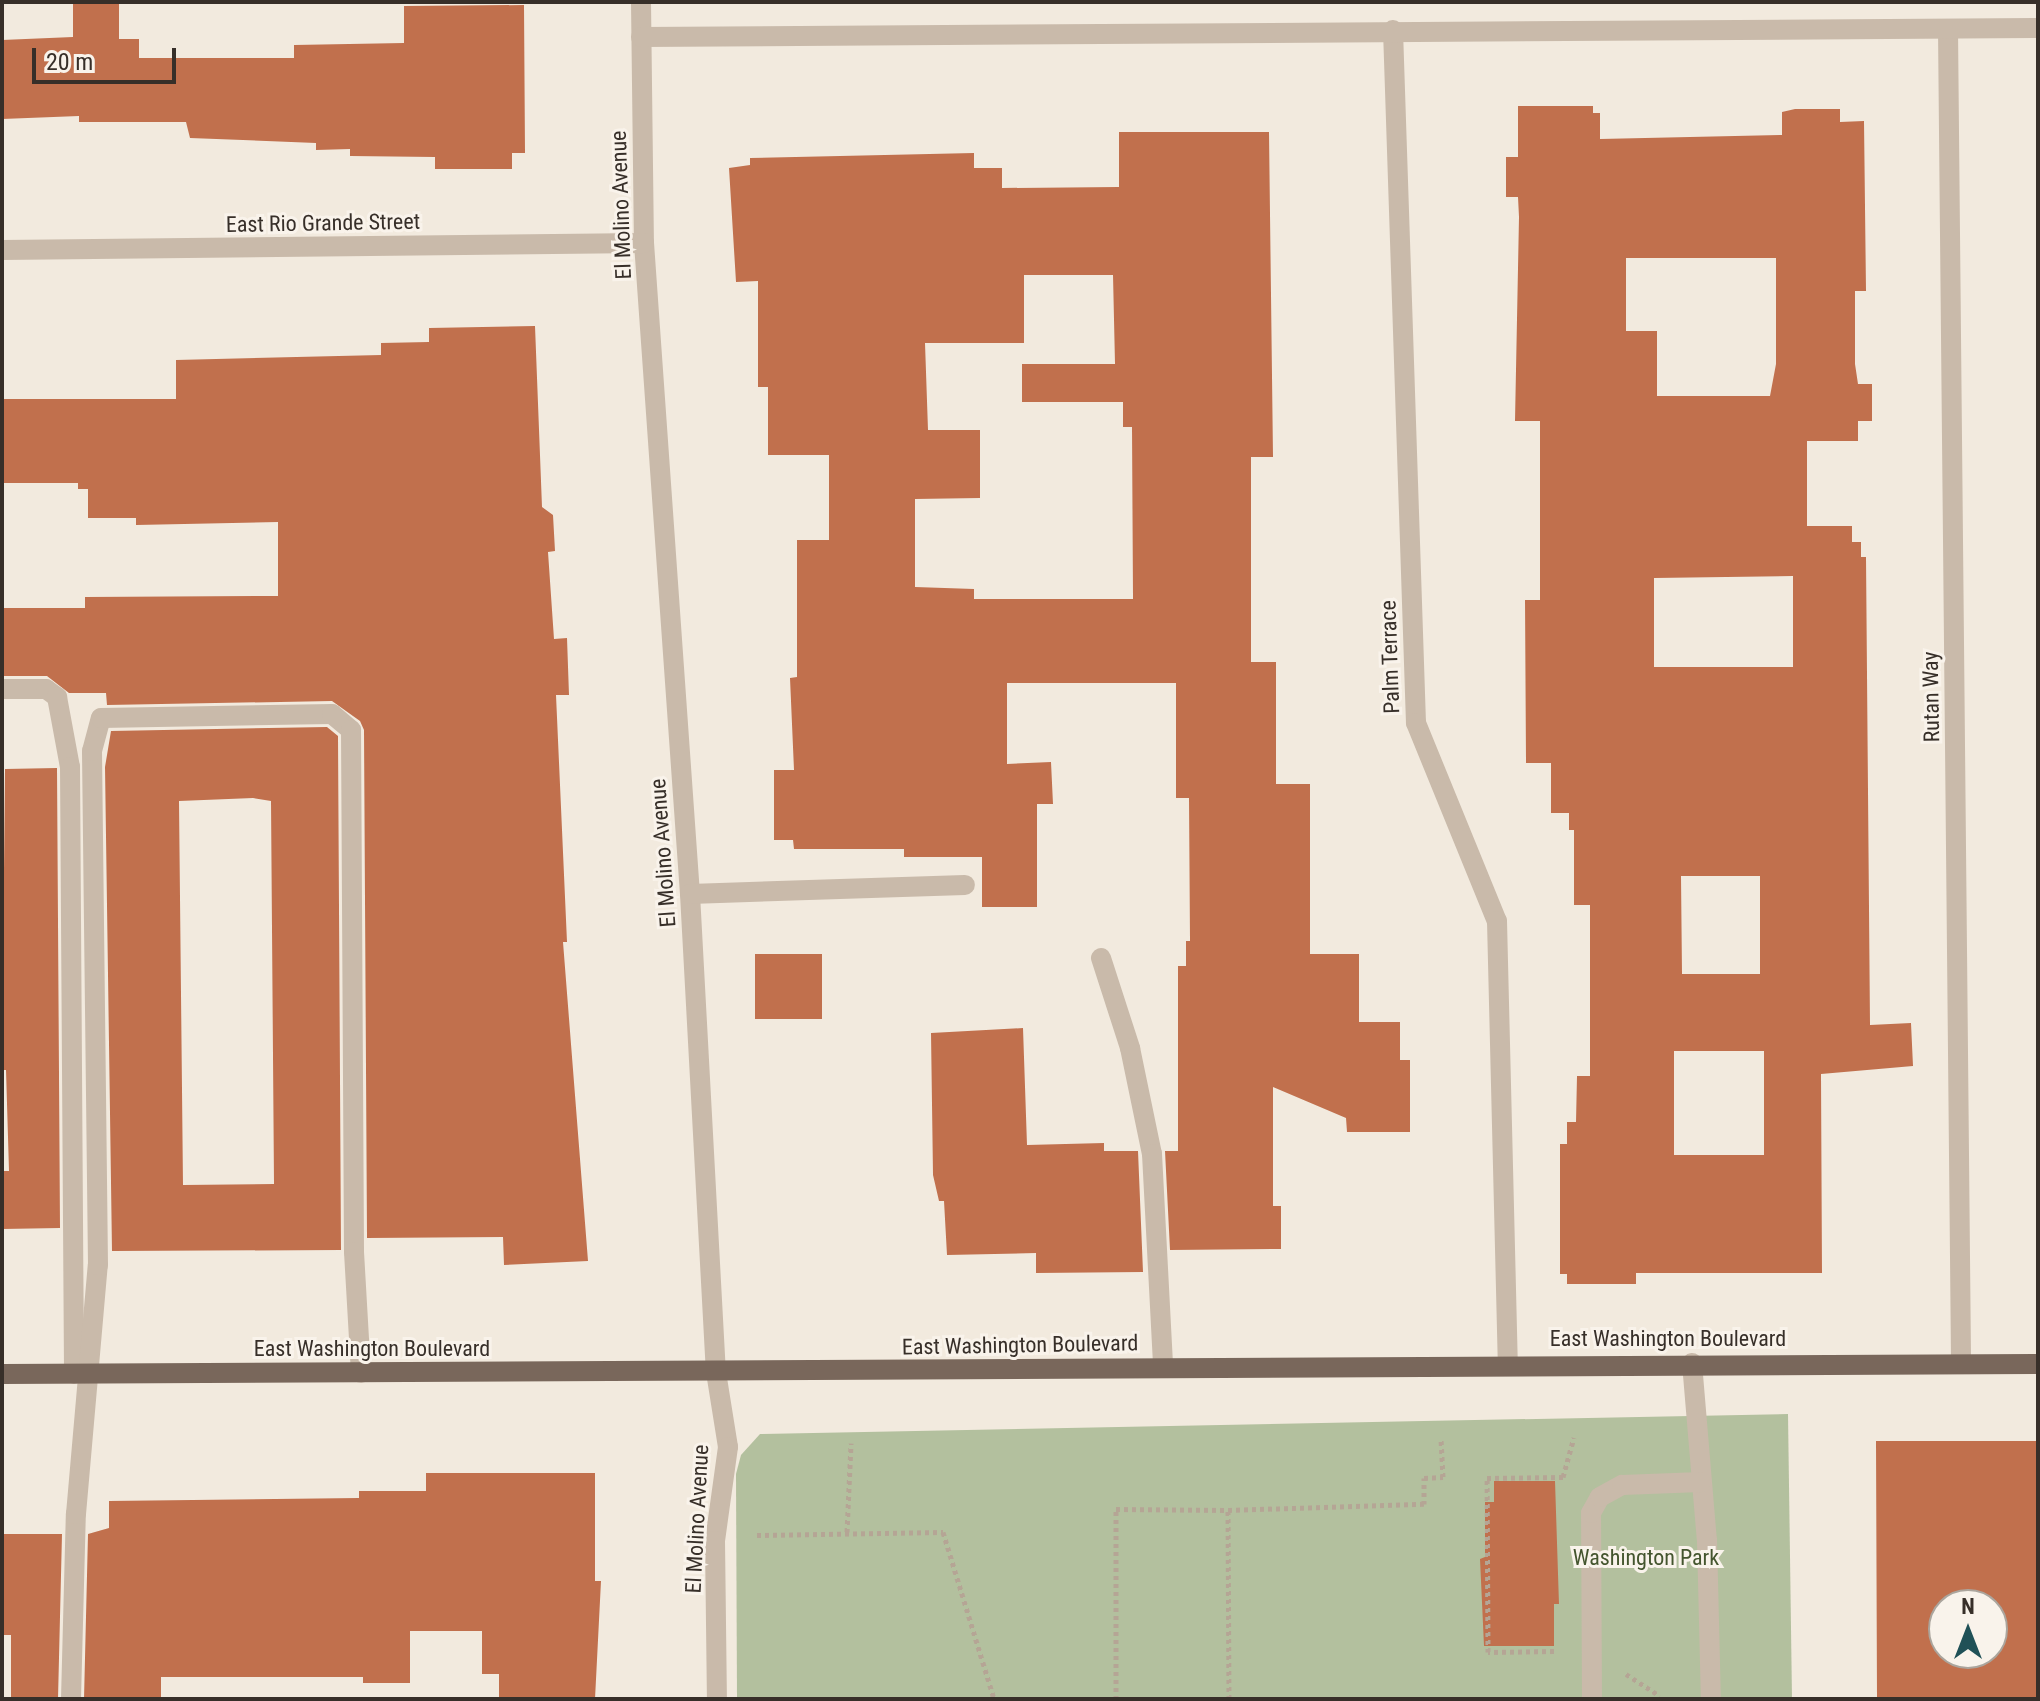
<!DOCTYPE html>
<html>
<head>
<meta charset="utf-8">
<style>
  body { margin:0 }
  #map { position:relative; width:2040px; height:1701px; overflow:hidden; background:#f2eade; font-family:"Roboto Condensed",sans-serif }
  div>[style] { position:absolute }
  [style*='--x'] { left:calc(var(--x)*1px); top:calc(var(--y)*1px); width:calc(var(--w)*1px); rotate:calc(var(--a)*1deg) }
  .green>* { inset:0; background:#b3c09e }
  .building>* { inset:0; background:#c1704d; transform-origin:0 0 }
  .path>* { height:5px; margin-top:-2.5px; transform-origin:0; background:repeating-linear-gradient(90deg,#b5a595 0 4px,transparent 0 8px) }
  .minor>* { height:20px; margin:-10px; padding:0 10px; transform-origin:10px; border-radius:10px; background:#c9baaa }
  .major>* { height:20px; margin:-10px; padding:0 10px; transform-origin:10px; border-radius:10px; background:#79675b }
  span { translate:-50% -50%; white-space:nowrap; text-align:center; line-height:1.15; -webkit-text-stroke:6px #f9f3eb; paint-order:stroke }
  .street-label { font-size:22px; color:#372f29 }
  .park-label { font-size:22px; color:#44552e }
  .frame { position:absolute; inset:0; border:4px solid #372f29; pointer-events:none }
  .north { position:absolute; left:1928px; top:1589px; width:80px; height:80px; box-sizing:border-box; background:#f9f3eb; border:2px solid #aba59d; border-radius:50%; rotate:0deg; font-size:22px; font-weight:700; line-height:32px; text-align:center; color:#372f29 }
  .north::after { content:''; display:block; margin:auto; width:28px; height:36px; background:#205157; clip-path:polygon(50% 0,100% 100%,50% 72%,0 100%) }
  .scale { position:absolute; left:32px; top:48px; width:144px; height:36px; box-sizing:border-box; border:4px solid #372f29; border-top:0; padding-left:10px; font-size:24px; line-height:28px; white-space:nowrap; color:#372f29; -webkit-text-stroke:6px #f9f3eb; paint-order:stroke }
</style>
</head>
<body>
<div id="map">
  <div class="green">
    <div style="clip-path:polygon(1788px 1414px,1792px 1699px,737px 1699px,736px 1474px,741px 1455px,760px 1434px)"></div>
  </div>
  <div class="building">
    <div style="clip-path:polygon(73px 2px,119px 2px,119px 39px,139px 39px,139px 58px,294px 58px,294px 45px,404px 43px,404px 6px,524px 5px,525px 153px,512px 153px,512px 169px,435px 169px,435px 157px,350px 156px,350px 149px,316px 150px,316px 143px,190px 138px,186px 122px,79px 122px,79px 116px,2px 119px,2px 40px,73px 37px)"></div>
    <div style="clip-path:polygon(evenodd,1518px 106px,1593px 106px,1593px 113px,1600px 113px,1600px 139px,1782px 135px,1782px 112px,1795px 109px,1840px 109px,1840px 122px,1864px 121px,1866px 291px,1855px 291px,1855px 364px,1858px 384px,1872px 384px,1872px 421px,1858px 421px,1858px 441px,1807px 441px,1807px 526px,1852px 526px,1852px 542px,1861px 542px,1861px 557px,1866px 557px,1870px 1025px,1911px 1023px,1913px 1066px,1821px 1074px,1822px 1273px,1636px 1273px,1636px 1284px,1567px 1284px,1567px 1274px,1560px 1274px,1560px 1144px,1567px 1144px,1567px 1122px,1576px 1122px,1577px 1076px,1590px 1076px,1590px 905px,1574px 905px,1574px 830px,1569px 830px,1569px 813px,1551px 813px,1551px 763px,1526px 763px,1525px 600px,1540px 600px,1540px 421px,1515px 421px,1519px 217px,1518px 197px,1506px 197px,1506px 157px,1518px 157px,1518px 106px,1626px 258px,1776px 258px,1776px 364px,1770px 396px,1657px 396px,1657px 331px,1626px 331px,1626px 258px,1518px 106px,1793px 576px,1793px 667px,1654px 667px,1654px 578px,1793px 576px,1518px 106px,1681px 876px,1760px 876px,1760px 974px,1682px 974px,1681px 876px,1518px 106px,1674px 1051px,1764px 1051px,1764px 1155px,1674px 1155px,1674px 1051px)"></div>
    <div style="clip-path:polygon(evenodd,1119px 132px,1269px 132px,1273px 457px,1251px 457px,1251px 662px,1276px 662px,1276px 784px,1310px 784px,1310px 954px,1359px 954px,1359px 1022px,1400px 1022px,1400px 1060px,1410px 1060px,1410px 1132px,1347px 1132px,1346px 1118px,1273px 1087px,1273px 1206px,1281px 1206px,1281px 1249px,1170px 1250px,1165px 1151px,1178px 1151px,1178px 966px,1186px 966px,1186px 941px,1190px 941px,1189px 798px,1176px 798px,1176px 683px,1007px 683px,1007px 764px,1051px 762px,1053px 804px,1037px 804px,1037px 907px,982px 907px,982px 857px,904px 857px,904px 849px,794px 849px,793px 840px,774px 840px,774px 770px,794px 770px,790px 678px,797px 677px,797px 540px,829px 540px,829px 455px,768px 455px,768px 387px,758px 387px,758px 281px,736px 282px,729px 168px,750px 165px,750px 158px,974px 153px,974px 168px,1002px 168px,1002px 188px,1119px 187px,1119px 132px,1024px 275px,1113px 275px,1115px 364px,1022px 364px,1022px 402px,1123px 402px,1123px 427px,1132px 427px,1133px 599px,974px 599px,974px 589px,915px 587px,915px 499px,980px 498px,980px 430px,928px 430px,925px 343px,1024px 343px,1024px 275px)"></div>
    <div style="clip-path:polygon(535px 326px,542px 507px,553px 515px,555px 551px,548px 552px,554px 639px,567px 638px,569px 695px,556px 695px,567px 942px,563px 942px,588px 1261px,504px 1265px,503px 1237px,367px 1238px,364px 730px,360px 721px,332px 701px,107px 705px,106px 693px,69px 693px,47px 676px,2px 676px,2px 608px,85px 608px,85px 597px,278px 596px,278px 522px,136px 525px,136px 518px,88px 518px,88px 489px,78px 489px,78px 483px,2px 483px,2px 399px,176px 399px,176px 360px,381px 355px,381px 343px,429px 342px,429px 328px)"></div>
    <div style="clip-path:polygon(evenodd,327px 727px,338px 736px,341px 1250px,112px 1251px,105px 767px,111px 731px,327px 727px,253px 798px,271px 801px,274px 1184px,183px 1185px,179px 801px,253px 798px)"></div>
    <div style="clip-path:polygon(57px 768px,60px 1228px,2px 1229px,2px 1171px,9px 1171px,6px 1070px,2px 1070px,5px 769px)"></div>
    <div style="left:755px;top:954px;width:67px;height:65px"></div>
    <div style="clip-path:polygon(1023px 1028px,1027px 1145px,1104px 1143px,1104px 1151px,1138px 1151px,1143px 1272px,1036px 1273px,1036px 1253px,947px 1255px,944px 1201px,939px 1201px,933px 1175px,931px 1033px)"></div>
    <div style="clip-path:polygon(evenodd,1876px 1441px,2038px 1441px,2038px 1699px,1877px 1699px,1876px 1441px,1944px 1605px,1992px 1605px,1992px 1653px,1944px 1653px,1944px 1605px)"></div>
    <div style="clip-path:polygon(426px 1473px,595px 1473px,595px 1581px,601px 1581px,595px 1699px,499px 1699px,499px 1674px,482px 1674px,482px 1631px,410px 1631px,410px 1683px,363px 1683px,363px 1677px,161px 1677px,161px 1699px,84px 1699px,88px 1534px,109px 1528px,109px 1501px,359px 1498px,359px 1491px,426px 1491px)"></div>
    <div style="clip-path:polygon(1494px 1481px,1555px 1481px,1559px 1604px,1554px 1604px,1554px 1646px,1484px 1646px,1480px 1559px,1485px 1557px,1485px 1502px,1494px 1502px)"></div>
    <div style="clip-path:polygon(2px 1534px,62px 1534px,58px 1699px,11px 1699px,11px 1635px,2px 1635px)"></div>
  </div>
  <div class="path">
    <div style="--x:847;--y:1532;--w:89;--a:-87.4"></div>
    <div style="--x:757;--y:1535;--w:186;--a:-0.9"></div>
    <div style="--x:943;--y:1532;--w:175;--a:73"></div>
    <div style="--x:1554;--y:1651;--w:66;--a:179.1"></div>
    <div style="--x:1488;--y:1652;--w:174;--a:-90.3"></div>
    <div style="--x:1487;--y:1478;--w:76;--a:-0.8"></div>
    <div style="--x:1563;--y:1477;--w:41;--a:-74.6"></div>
    <div style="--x:1626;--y:1674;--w:40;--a:32.9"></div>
    <div style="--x:1116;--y:1699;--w:190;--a:-90"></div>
    <div style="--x:1116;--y:1509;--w:112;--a:0.5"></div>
    <div style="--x:1229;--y:1699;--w:189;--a:-90.3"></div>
    <div style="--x:1228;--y:1510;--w:196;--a:-1.8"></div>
    <div style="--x:1424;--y:1504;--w:26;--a:-90"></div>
    <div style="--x:1424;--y:1478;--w:19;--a:-3"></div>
    <div style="--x:1443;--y:1477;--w:39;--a:-93"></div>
  </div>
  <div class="minor">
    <div style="--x:641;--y:2;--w:241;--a:89.3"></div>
    <div style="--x:644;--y:243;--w:653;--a:85.96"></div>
    <div style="--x:690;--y:894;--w:479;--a:86.9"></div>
    <div style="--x:716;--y:1372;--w:76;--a:80.9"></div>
    <div style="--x:728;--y:1447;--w:95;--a:97.9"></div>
    <div style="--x:715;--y:1541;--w:158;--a:89.3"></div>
    <div style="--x:1948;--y:29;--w:1335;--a:89.44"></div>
    <div style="--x:1393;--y:30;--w:693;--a:88.1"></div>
    <div style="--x:1416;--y:723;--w:214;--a:67.8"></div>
    <div style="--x:1497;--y:921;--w:442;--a:88.6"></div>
    <div style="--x:641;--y:37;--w:1397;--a:-0.37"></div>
    <div style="--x:2;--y:250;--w:642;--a:-0.62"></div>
    <div style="--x:2;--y:689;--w:44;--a:0"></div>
    <div style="--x:46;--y:689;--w:14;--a:36"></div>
    <div style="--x:57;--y:697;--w:71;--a:79.5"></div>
    <div style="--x:70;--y:767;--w:607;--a:89.62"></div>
    <div style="--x:690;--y:894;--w:275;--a:-1.9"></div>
    <div style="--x:1101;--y:958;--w:95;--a:72.1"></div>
    <div style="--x:1130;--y:1048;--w:108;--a:78.3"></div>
    <div style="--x:1152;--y:1154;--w:213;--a:87"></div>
    <div style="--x:1692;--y:1363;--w:178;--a:85.2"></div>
    <div style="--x:1707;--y:1540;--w:159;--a:88.6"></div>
    <div style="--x:71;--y:1699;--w:185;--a:-88.5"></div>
    <div style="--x:76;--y:1514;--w:250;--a:-85"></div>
    <div style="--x:98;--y:1265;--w:514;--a:-90.67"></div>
    <div style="--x:92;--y:751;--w:34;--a:-75"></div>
    <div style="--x:101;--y:718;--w:231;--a:-1"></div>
    <div style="--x:332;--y:714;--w:25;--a:40"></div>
    <div style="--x:351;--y:730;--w:522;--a:89.67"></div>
    <div style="--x:354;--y:1252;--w:121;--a:86.7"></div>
    <div style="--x:1592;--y:1699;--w:186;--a:-90.3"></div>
    <div style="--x:1591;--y:1513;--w:18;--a:-61"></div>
    <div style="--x:1600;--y:1497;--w:25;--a:-29"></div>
    <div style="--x:1622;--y:1485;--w:79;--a:-2.2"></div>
  </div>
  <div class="major">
    <div style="--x:2;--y:1374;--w:2036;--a:-0.28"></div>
  </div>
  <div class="street-label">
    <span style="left:621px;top:205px;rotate:-92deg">El Molino Avenue</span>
    <span style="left:323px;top:223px;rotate:-1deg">East Rio Grande Street</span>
    <span style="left:1390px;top:657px;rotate:-92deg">Palm Terrace</span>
    <span style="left:1931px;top:697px;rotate:-91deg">Rutan Way</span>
    <span style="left:663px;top:853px;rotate:-94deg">El Molino Avenue</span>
    <span style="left:1668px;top:1339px">East Washington Boulevard</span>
    <span style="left:1020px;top:1345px;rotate:-1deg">East Washington Boulevard</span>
    <span style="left:372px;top:1349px">East Washington Boulevard</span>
    <span style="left:697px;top:1519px;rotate:-87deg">El Molino Avenue</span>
  </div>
  <div class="park-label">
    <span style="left:1646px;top:1558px">Washington Park</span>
  </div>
  <div class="frame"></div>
  <div class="north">N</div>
  <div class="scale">20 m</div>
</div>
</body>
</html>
